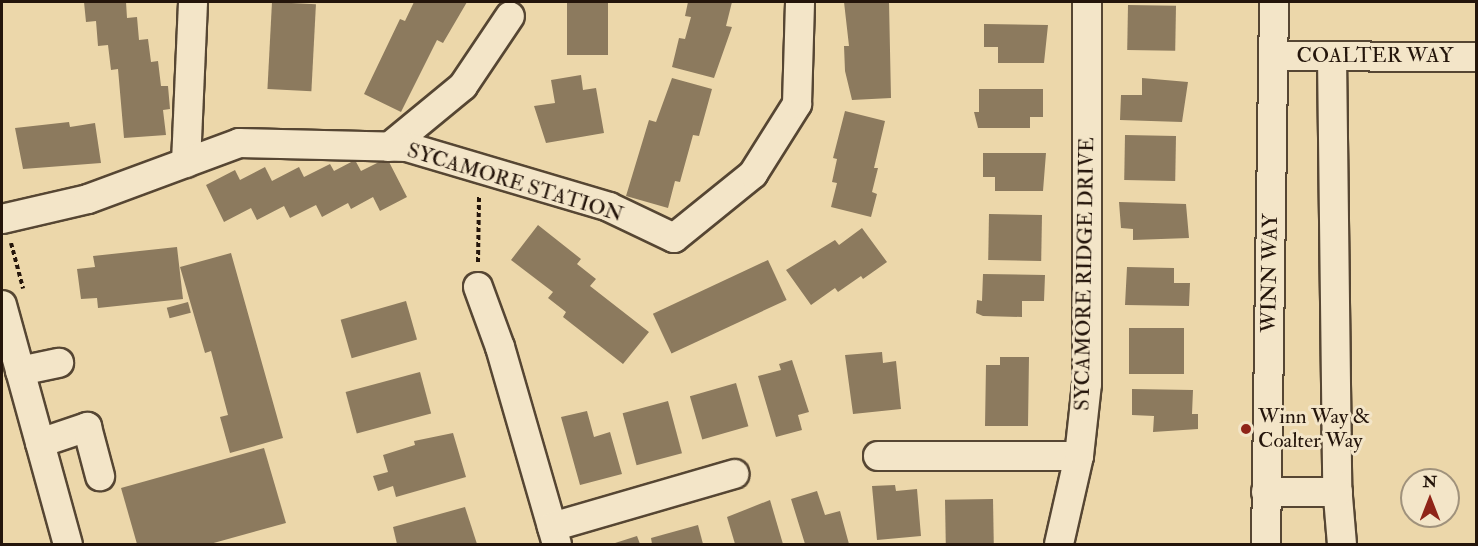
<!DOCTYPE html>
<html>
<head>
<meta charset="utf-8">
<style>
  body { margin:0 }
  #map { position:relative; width:1478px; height:546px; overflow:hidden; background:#ecd7aa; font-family:"IM FELL Double Pica",serif }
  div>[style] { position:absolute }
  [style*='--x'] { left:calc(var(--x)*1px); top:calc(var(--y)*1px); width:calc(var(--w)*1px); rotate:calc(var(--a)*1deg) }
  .building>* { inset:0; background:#8c7a5e; transform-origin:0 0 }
  .path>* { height:4px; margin-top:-2px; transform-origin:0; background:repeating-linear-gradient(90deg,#24150b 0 4.5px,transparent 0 7.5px) }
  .roads { filter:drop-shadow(2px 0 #564633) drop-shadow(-2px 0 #564633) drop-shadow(0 2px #564633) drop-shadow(0 -2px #564633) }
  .minor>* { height:28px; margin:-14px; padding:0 14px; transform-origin:14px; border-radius:14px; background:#f3e5c8 }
  .dots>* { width:16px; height:16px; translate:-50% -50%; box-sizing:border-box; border:3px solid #f3e5c8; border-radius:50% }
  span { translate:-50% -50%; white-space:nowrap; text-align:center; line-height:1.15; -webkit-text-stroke:6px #f3e5c8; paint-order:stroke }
  .street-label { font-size:21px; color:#24150b }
  .poi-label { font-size:21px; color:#24150b }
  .left { translate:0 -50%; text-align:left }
  .frame { position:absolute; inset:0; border:3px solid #24150b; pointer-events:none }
  .north { position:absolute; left:1400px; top:468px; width:60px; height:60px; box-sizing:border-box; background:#f3e5c8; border:2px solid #a0927c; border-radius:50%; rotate:0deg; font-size:16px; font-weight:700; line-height:24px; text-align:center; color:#24150b }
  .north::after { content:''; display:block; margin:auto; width:21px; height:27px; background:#8f2418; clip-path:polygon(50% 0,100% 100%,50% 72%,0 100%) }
</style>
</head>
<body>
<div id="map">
  <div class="building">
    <div style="clip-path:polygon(84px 2px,126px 2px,127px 18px,137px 17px,139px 40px,148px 39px,151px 62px,158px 61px,161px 86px,168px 86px,170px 109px,163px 110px,166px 135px,124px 138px,118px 69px,111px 70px,108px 45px,98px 46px,96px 21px,86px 22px)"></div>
    <div style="left:272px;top:2px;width:44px;height:87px;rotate:3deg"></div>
    <div style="clip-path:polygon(414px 2px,467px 2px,443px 43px,437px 40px,401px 112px,364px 94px,400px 19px,405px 21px)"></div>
    <div style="left:567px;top:2px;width:41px;height:53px"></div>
    <div style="clip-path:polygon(688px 2px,732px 2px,726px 26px,732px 27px,714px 78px,672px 67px,679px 38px,685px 39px,691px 17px,685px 16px)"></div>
    <div style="clip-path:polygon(844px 2px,889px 2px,891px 98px,852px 100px,845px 71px,844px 46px,849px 46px)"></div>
    <div style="left:1128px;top:5px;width:48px;height:45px;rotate:1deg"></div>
    <div style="clip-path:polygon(984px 24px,1048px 25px,1044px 63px,998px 63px,998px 47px,984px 47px)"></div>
    <div style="clip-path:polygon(581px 75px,583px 90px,596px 88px,604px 133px,546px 143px,534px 106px,555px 103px,551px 80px)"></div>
    <div style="clip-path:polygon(672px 78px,712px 89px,699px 136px,693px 135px,680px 182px,675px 181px,668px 208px,626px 196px,649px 120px,656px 122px)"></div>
    <div style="clip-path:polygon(1142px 78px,1188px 82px,1182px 122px,1120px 120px,1121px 95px,1142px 95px)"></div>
    <div style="clip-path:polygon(979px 89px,1043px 89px,1043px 117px,1030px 117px,1030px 128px,978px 128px,974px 112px,979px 112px)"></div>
    <div style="clip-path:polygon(845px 111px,885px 121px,874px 168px,878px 168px,872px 192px,877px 194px,871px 217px,831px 207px,837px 183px,832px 182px,837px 159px,833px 158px)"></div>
    <div style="clip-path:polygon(69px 122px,70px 127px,95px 123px,101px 163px,23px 169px,15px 128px)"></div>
    <div style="left:1125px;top:135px;width:51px;height:45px;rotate:1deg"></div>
    <div style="clip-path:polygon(983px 153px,1046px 153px,1043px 191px,995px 191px,995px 177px,983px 177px)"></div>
    <div style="clip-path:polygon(387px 158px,407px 197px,380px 211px,373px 197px,351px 209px,348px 203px,322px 217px,316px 205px,290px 218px,284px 206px,257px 220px,251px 208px,224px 222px,206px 185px,235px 170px,240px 180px,265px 167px,272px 181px,299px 167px,304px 177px,330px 164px,334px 171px,355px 160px,361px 171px)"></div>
    <div style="clip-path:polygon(1119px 202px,1186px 204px,1189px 238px,1133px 240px,1133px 229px,1121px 228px)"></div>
    <div style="left:989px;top:214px;width:53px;height:46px;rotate:1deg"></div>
    <div style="clip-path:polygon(538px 225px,581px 259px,577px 264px,596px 279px,590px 286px,649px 332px,623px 364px,563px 317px,566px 312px,548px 298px,553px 292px,511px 260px)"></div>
    <div style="clip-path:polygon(862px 228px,887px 262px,863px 279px,861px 276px,838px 292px,835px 288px,811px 305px,786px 270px,835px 240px,839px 245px)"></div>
    <div style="clip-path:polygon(177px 247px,183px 299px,98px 308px,97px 298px,81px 299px,77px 269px,95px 267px,93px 256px)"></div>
    <div style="clip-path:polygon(231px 253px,283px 438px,230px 453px,220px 417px,228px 415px,211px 351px,205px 353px,180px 267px)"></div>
    <div style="left:768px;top:260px;width:44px;height:127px;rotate:65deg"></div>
    <div style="clip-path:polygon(1127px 267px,1174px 268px,1174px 283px,1190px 283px,1189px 306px,1125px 305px)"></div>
    <div style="clip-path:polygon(983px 274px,1045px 275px,1044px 301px,1022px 301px,1022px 317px,983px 316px,976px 313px,977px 300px,982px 301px)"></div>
    <div style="left:406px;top:301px;width:40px;height:68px;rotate:74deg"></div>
    <div style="left:188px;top:302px;width:11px;height:22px;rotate:75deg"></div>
    <div style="left:1129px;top:328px;width:55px;height:46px"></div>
    <div style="clip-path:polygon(882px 352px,883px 363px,896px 361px,901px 409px,853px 414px,845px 355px)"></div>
    <div style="clip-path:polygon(1000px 357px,1029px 357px,1028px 426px,985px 426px,986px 365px,1000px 365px)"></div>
    <div style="clip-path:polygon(792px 360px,809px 412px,798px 415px,802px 430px,776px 437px,758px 376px,781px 370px,779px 364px)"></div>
    <div style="left:420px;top:372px;width:43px;height:77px;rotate:75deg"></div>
    <div style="left:736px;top:383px;width:45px;height:48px;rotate:74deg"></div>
    <div style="clip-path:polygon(1132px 389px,1193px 390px,1192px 414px,1198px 414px,1198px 429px,1153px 432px,1154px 416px,1132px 415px)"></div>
    <div style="left:668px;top:401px;width:54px;height:47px;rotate:75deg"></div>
    <div style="clip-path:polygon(587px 411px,594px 437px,610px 432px,622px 474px,580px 485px,561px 417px)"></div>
    <div style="clip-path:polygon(453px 433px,466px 477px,396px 497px,393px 486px,378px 491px,373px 476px,388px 472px,383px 455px,415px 445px,414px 441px)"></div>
    <div style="clip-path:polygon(264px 448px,286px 523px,210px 544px,137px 544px,121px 488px)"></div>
    <div style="clip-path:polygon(895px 485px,896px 491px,917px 489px,921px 536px,877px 540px,872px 486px)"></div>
    <div style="clip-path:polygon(817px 491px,825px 515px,840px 511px,849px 544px,805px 544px,791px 499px)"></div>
    <div style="left:993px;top:499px;width:45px;height:48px;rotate:89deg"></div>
    <div style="clip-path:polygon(770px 500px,783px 544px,735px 544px,727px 517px)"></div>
    <div style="clip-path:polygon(465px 507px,477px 544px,397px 544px,393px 527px)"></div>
    <div style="clip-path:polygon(698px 525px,703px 544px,652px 544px,651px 538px)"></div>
    <div style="clip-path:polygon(637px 536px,640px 544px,612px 544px)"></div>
  </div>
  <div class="path">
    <div style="--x:11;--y:243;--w:47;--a:75.1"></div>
    <div style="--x:478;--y:262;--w:67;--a:-89.1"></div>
  </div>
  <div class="roads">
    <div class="minor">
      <div style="--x:1274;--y:56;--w:202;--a:0.3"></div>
      <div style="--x:1332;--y:56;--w:429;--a:89.3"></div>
      <div style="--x:1337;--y:485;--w:59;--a:85.2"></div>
      <div style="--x:389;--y:147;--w:96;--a:-39.5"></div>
      <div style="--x:463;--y:86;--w:84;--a:-56.1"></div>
      <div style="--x:186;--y:163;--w:161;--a:-87.5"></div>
      <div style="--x:2;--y:219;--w:88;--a:-13.1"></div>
      <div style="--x:88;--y:199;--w:161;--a:-20.3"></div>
      <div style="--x:239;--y:143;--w:168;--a:1.4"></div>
      <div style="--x:407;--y:147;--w:211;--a:16.5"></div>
      <div style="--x:609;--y:207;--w:72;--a:25.5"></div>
      <div style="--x:674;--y:238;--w:102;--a:-39"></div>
      <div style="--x:753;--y:174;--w:83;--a:-57.8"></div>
      <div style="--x:797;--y:104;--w:102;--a:-88.3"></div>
      <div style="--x:478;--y:287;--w:64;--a:69.9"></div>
      <div style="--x:500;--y:347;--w:205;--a:73.9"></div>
      <div style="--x:2;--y:305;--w:248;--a:74.6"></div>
      <div style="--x:20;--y:371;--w:40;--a:-12"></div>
      <div style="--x:40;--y:443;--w:50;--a:-18.8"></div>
      <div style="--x:87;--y:427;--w:51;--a:75.1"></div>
      <div style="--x:878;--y:456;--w:201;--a:0"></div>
      <div style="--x:1266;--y:492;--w:72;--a:0"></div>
      <div style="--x:552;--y:527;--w:190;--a:-16.2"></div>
      <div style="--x:1059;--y:544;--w:90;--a:-77.2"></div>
      <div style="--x:1079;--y:456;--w:72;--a:-83.7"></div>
      <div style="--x:1087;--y:384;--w:382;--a:-90"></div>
      <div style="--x:1266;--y:544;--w:542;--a:-89.15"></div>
    </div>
  </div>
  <div class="dots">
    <div style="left:1246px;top:429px;background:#8f2418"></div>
  </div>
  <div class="street-label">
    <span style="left:1375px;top:56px">COALTER WAY</span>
    <span style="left:515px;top:183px;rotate:17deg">SYCAMORE STATION</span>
    <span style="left:1270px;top:273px;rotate:-89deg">WINN WAY</span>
    <span style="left:1085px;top:274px;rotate:-89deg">SYCAMORE RIDGE DRIVE</span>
  </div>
  <div class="poi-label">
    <span class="left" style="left:1258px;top:429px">Winn Way &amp;<br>Coalter Way</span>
  </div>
  <div class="frame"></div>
  <div class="north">N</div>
</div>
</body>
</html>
